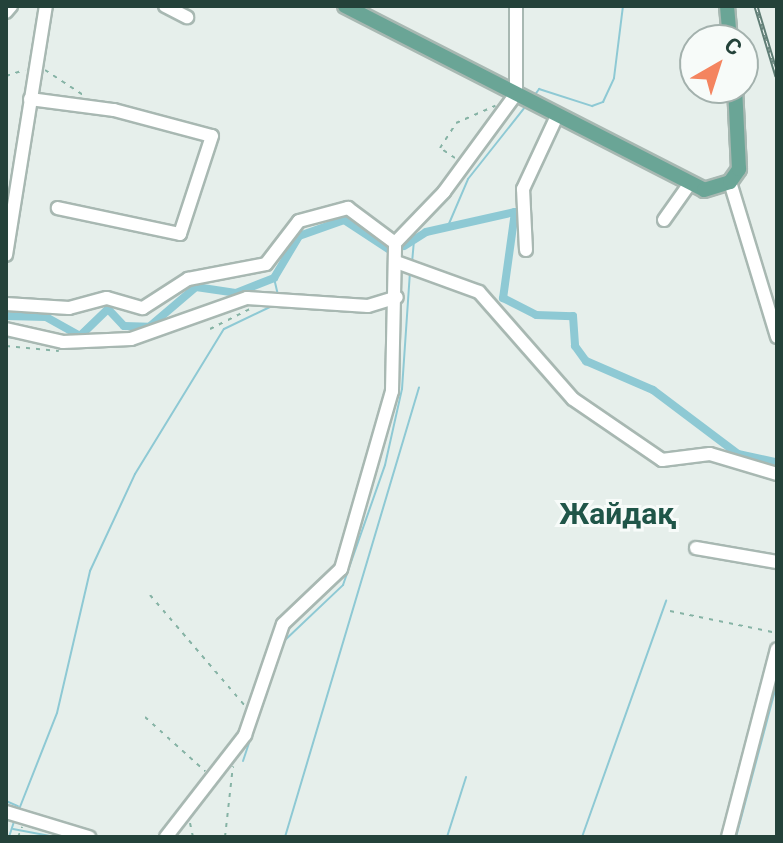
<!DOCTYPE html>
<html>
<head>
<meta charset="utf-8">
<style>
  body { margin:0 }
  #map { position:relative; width:783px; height:843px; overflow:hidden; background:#e6efeb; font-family:Roboto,sans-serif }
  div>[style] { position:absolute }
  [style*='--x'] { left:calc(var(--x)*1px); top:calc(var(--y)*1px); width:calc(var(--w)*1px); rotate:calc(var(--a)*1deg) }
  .stream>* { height:2px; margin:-1px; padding:0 1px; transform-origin:1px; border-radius:1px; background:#8ec9d4 }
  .canal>* { height:8px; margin:-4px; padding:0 4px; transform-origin:4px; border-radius:4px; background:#8ec9d4 }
  .path>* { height:2px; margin-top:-1px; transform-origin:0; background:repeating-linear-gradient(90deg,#86b3a5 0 4px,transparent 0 10px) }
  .roads { filter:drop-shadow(2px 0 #a8b8b2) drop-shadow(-2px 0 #a8b8b2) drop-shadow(0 2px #a8b8b2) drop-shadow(0 -2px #a8b8b2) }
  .minor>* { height:12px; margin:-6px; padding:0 6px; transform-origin:6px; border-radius:6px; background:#fff }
  .major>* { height:14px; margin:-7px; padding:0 7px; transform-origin:7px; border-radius:7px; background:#6aa596 }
  .rail>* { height:5px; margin-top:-2.5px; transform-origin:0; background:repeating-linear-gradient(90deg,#f7fbf9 0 6px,#5f7d75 0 12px); box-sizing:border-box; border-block:2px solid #5f7d75 }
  span { translate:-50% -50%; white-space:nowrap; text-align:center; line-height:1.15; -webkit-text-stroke:6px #f7fbf9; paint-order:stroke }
  .district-label { font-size:30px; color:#1f5548; font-weight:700 }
  .frame { position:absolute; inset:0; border:8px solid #24423a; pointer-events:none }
  .north { position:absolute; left:679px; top:24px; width:80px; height:80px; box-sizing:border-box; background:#f7fbf9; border:2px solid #a3b1ad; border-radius:50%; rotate:39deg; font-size:22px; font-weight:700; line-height:32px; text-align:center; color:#24423a }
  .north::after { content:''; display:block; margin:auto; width:28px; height:36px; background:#f4845f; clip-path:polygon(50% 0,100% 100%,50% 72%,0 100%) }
</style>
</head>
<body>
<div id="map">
  <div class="stream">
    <div style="--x:534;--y:96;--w:9;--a:-54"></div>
    <div style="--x:539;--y:89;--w:56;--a:17.8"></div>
    <div style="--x:592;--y:106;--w:12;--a:-20"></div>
    <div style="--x:603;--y:102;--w:26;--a:-65"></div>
    <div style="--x:614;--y:78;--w:73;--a:-82.9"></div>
    <div style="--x:448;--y:226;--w:51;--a:-66.9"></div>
    <div style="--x:468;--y:179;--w:92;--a:-51.6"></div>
    <div style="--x:412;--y:263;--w:23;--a:-85"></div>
    <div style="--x:274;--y:278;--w:18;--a:77"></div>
    <div style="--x:6;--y:337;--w:20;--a:6"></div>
    <div style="--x:134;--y:344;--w:120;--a:-18.9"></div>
    <div style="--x:63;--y:348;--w:65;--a:-2.6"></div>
    <div style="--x:283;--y:642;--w:83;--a:-43.5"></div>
    <div style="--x:343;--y:585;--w:127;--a:-70.7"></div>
    <div style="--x:385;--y:465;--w:78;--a:-77.4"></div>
    <div style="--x:402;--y:389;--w:116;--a:-86.1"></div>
    <div style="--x:243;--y:761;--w:47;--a:-71.6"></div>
    <div style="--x:6;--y:801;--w:13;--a:23"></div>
    <div style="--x:18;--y:812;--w:106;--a:-68.5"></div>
    <div style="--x:57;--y:713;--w:146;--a:-76.9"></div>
    <div style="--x:90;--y:571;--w:107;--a:-65.1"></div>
    <div style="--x:135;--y:474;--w:170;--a:-58.5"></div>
    <div style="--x:224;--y:329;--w:55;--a:-25.6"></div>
    <div style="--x:13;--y:829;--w:43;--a:10.8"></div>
    <div style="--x:9;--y:837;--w:16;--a:-72"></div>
    <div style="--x:285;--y:837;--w:469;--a:-73.4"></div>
    <div style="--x:447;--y:837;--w:63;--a:-72.4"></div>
    <div style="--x:582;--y:837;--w:251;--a:-70.4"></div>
    <div style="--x:736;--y:837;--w:159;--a:-75.1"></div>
  </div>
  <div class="canal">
    <div style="--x:404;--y:246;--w:26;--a:-32"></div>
    <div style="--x:426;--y:232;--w:91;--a:-12.7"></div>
    <div style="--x:515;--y:212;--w:87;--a:97.9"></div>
    <div style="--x:503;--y:298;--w:37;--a:27"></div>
    <div style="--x:536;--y:315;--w:37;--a:2"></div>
    <div style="--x:573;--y:316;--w:30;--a:86"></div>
    <div style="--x:575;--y:346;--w:19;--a:54"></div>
    <div style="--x:586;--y:361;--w:73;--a:23.4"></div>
    <div style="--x:653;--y:390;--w:106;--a:37"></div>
    <div style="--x:738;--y:454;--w:40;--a:12"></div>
    <div style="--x:6;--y:316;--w:40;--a:1.4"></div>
    <div style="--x:46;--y:317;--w:39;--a:29"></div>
    <div style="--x:80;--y:336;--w:39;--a:-44"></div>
    <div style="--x:108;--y:309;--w:23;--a:47"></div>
    <div style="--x:124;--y:326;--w:25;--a:2"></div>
    <div style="--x:149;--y:327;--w:62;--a:-40.4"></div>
    <div style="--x:196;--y:287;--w:40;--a:8.5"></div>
    <div style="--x:236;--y:293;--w:41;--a:-21.5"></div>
    <div style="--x:274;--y:278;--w:49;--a:-59.2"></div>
    <div style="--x:299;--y:236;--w:48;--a:-19.6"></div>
    <div style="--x:344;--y:220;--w:55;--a:33.1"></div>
  </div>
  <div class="path">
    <div style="--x:45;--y:70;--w:45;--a:33.3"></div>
    <div style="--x:6;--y:76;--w:20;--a:-18"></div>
    <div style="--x:455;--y:158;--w:18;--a:-146"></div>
    <div style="--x:440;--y:148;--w:30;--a:-57"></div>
    <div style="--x:456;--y:123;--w:43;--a:-23.6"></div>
    <div style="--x:210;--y:329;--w:47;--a:-26.6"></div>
    <div style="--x:6;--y:346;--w:53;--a:5.4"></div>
    <div style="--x:150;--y:595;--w:146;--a:49.4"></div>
    <div style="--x:670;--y:611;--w:109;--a:11.6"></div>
    <div style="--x:145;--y:717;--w:81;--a:42"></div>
    <div style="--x:190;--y:823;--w:14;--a:78"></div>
    <div style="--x:18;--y:837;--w:11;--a:-68"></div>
    <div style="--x:225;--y:837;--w:71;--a:-83.6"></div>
  </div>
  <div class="roads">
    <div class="minor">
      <div style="--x:165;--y:6;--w:25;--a:27"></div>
      <div style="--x:6;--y:12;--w:8;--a:-50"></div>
      <div style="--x:30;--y:99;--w:85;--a:7.5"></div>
      <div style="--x:114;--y:110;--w:101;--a:14.9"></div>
      <div style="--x:212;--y:136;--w:103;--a:108.1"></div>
      <div style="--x:180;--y:234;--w:125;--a:-168"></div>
      <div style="--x:730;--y:182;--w:162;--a:73.1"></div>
      <div style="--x:664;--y:220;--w:42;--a:-54.8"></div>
      <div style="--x:526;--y:250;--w:61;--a:-92.8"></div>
      <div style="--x:523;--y:189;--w:81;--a:-65"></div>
      <div style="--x:6;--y:255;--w:252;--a:-80.9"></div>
      <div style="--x:396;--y:262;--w:88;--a:19.9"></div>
      <div style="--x:479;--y:292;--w:142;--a:48.7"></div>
      <div style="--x:573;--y:399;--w:108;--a:34.4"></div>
      <div style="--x:662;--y:460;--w:48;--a:-7.1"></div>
      <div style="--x:710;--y:454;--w:70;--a:16.6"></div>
      <div style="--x:6;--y:304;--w:63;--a:3.6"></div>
      <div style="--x:69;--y:308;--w:39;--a:-15"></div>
      <div style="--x:107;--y:298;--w:37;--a:16"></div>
      <div style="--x:143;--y:308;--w:54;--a:-32.8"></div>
      <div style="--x:188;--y:279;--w:79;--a:-10.9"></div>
      <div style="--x:266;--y:264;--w:54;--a:-52.5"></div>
      <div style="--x:299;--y:221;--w:51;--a:-14.9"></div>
      <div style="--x:348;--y:208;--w:59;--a:36.7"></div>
      <div style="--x:6;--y:329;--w:58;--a:12.8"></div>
      <div style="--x:63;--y:342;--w:68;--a:-2.5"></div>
      <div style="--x:131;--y:339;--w:123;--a:-19.5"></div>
      <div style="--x:247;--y:298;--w:121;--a:3.8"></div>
      <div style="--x:368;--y:306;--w:30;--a:-17"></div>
      <div style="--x:696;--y:548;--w:82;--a:9.8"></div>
      <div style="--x:6;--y:812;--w:87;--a:16.8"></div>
      <div style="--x:166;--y:837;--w:129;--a:-52.2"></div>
      <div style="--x:245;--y:735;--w:117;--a:-71.1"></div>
      <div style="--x:283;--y:624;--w:80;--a:-43.5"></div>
      <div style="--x:341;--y:569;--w:185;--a:-74"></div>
      <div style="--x:392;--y:391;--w:148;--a:-88.8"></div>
      <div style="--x:395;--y:243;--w:71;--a:-46.1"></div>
      <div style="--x:444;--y:192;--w:122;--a:-53.7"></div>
      <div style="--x:516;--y:94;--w:88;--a:-90"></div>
      <div style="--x:728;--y:837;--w:194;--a:-75.4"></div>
    </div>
    <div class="major">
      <div style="--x:345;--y:6;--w:403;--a:27.1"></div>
      <div style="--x:704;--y:190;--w:27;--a:-17"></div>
      <div style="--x:730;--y:182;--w:16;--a:-55"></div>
      <div style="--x:739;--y:169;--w:81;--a:-92.8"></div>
      <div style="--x:727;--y:6;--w:34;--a:85"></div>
    </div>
  </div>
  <div class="rail">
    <div style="--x:756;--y:6;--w:73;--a:73.3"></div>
  </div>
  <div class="district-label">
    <span style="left:618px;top:514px">Жайдақ</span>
  </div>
  <div class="frame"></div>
  <div class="north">С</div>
</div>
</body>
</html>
